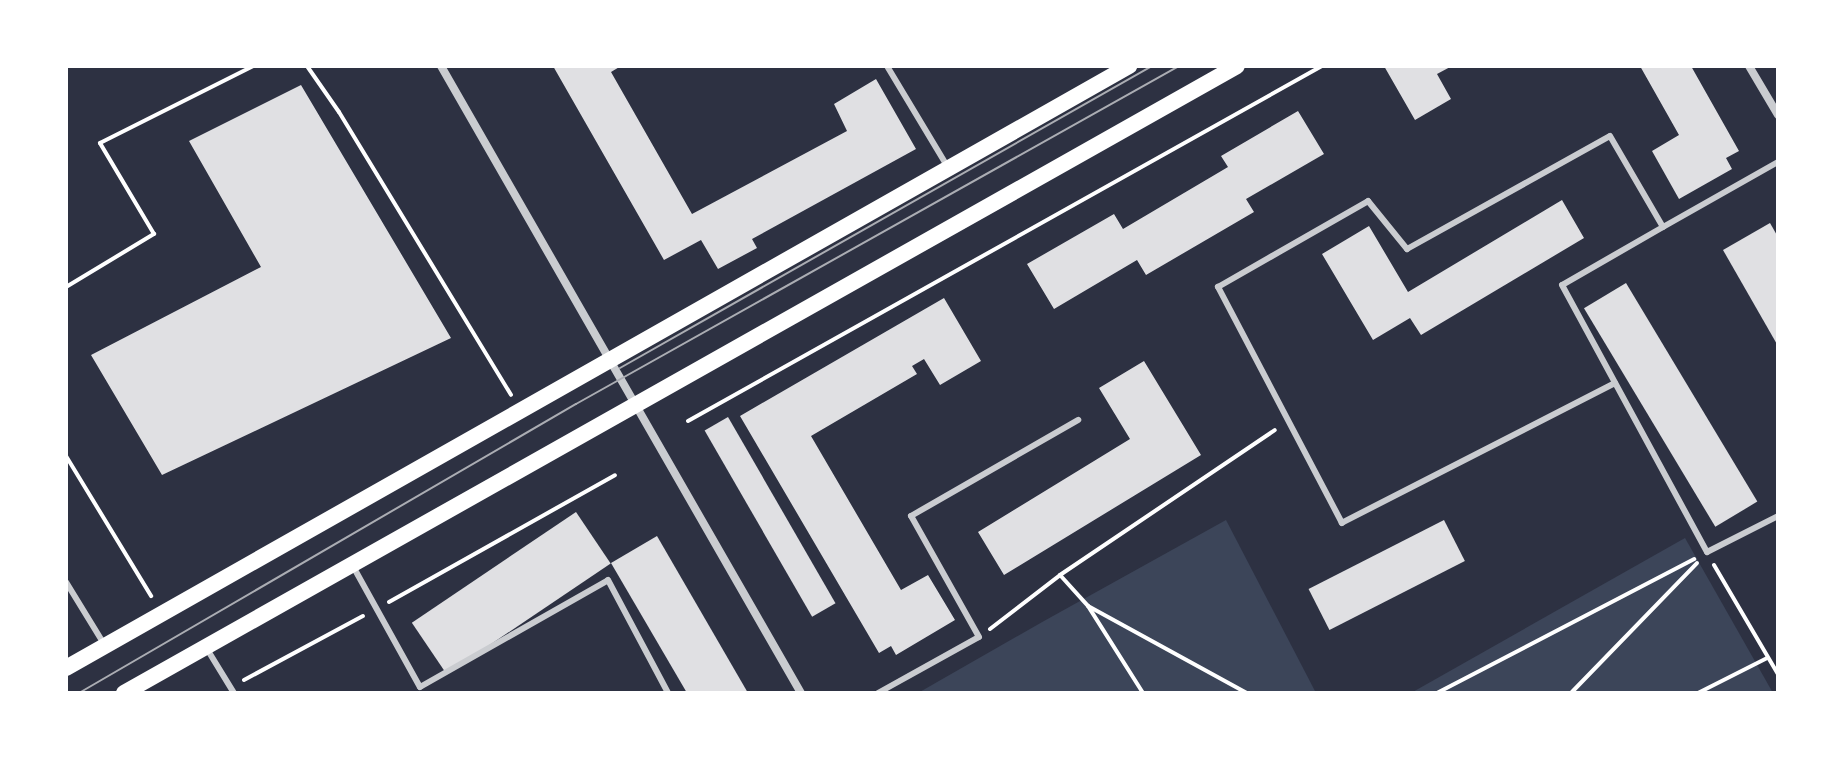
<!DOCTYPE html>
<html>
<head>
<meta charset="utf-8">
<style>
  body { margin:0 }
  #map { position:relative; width:1844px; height:759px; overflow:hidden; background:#2d3142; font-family:Helvetica,sans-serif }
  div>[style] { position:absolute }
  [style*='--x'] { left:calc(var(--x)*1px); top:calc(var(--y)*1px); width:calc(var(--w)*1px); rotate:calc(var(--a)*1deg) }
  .green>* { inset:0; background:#3c4559 }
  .building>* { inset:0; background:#e0e0e3; transform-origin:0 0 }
  .path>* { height:4px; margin:-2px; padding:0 2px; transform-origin:2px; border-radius:2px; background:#fff }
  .service>* { height:6px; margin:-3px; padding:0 3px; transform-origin:3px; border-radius:3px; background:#caccd0 }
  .minor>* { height:8px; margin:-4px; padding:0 4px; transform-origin:4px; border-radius:4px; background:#caccd0 }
  .secondary>* { height:16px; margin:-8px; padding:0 8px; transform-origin:8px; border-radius:8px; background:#fff }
  .tram>* { height:2px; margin:-1px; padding:0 1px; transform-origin:1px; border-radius:1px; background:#abadb3 }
  span { translate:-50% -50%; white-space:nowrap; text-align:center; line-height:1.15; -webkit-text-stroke:7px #fff; paint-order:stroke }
  .frame { position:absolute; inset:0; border:68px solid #fff; pointer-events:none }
</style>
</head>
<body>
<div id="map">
  <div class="green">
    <div style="clip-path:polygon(1226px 520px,1316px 693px,918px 693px,1044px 621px)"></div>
    <div style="clip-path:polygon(1685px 538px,1773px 693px,1411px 693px)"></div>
  </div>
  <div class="building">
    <div style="clip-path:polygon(553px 66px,621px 66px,611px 72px,692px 214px,847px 131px,834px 104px,876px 79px,916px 149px,752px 239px,757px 248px,718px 269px,701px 240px,664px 260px)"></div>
    <div style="clip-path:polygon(1384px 66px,1452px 66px,1437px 74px,1451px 99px,1415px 120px)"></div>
    <div style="clip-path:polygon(1640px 66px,1691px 66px,1739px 151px,1726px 158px,1732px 169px,1679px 199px,1652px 151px,1679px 135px)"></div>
    <div style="clip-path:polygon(301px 85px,451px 338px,162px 475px,91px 355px,261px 267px,189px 141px)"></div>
    <div style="clip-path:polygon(1298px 111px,1324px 154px,1246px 199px,1254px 212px,1146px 275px,1137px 260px,1054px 309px,1027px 264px,1114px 214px,1123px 229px,1228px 167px,1221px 156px)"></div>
    <div style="clip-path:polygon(1562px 200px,1584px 238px,1421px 335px,1410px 318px,1373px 340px,1322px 254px,1369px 226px,1408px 292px)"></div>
    <div style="clip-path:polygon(1770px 223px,1778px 237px,1778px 346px,1723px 250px)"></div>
    <div style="left:1626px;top:283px;width:255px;height:49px;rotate:59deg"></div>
    <div style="clip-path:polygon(944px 298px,981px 361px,940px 385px,924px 359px,912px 366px,917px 374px,811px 436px,901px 590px,928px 575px,955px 620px,896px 655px,891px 646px,879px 653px,740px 416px)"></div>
    <div style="clip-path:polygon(1144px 361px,1201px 455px,1004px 575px,978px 532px,1130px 439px,1099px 388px)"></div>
    <div style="left:728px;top:417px;width:215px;height:27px;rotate:60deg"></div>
    <div style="left:576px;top:512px;width:62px;height:198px;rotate:56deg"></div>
    <div style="left:1444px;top:520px;width:46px;height:152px;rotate:63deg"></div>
    <div style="clip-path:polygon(657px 536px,748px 693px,687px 693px,611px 563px)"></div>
  </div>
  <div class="path">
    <div style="--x:307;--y:66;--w:56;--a:55.2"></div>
    <div style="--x:339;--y:112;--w:331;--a:58.7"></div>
    <div style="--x:66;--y:287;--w:103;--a:-31.1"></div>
    <div style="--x:154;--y:234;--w:106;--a:-120.7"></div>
    <div style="--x:100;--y:143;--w:171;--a:-26.7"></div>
    <div style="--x:688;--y:421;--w:727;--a:-29.25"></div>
    <div style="--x:66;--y:456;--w:164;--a:58.7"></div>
    <div style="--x:1714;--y:565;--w:126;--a:59.6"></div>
    <div style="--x:1060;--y:575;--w:42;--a:47.9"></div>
    <div style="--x:389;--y:602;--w:259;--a:-29.3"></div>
    <div style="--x:990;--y:629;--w:88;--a:-37.6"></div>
    <div style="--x:1060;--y:575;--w:259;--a:-34"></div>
    <div style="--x:244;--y:680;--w:135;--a:-28.3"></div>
    <div style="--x:1143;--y:693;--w:103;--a:-122.3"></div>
    <div style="--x:1088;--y:606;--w:181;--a:28.7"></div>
    <div style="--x:1437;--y:693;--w:290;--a:-27.5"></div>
    <div style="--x:1571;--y:693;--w:181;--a:-45.9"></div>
    <div style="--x:1698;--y:693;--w:77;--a:-26.9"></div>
  </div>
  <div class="service">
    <div style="--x:887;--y:66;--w:117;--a:59"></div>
    <div style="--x:1663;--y:227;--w:116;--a:150.1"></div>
    <div style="--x:1562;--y:285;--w:304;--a:61.5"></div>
    <div style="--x:1707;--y:552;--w:80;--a:-26.9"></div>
    <div style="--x:1615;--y:383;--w:307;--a:152.9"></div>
    <div style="--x:1342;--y:523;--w:267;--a:-117.7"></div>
    <div style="--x:1218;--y:287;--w:173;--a:-29.8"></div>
    <div style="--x:1368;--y:201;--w:62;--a:50.9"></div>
    <div style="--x:1407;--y:249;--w:232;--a:-29.1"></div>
    <div style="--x:1610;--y:136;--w:105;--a:59.8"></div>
    <div style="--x:1663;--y:227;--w:132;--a:-29.5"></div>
    <div style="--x:354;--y:568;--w:136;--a:61"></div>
    <div style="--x:420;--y:687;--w:216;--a:-29.6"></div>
    <div style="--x:608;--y:580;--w:128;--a:62"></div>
    <div style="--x:66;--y:582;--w:73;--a:58.5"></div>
    <div style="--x:207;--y:649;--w:52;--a:58.5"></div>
    <div style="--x:878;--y:693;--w:115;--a:-29"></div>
    <div style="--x:979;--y:637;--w:139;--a:-119.3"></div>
    <div style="--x:911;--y:516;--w:193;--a:-29.9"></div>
  </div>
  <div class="minor">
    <div style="--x:441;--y:66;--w:723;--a:60.14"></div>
    <div style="--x:1749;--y:66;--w:57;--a:59.4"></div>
  </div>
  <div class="secondary">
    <div style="--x:66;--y:668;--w:1222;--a:-29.52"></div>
    <div style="--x:124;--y:693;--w:1277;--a:-29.39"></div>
  </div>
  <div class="tram">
    <div style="--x:620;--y:368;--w:612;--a:-29.58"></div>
    <div style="--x:79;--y:693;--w:575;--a:-30.18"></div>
    <div style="--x:576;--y:404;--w:691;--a:-29.27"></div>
  </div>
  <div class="frame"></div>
</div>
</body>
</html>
